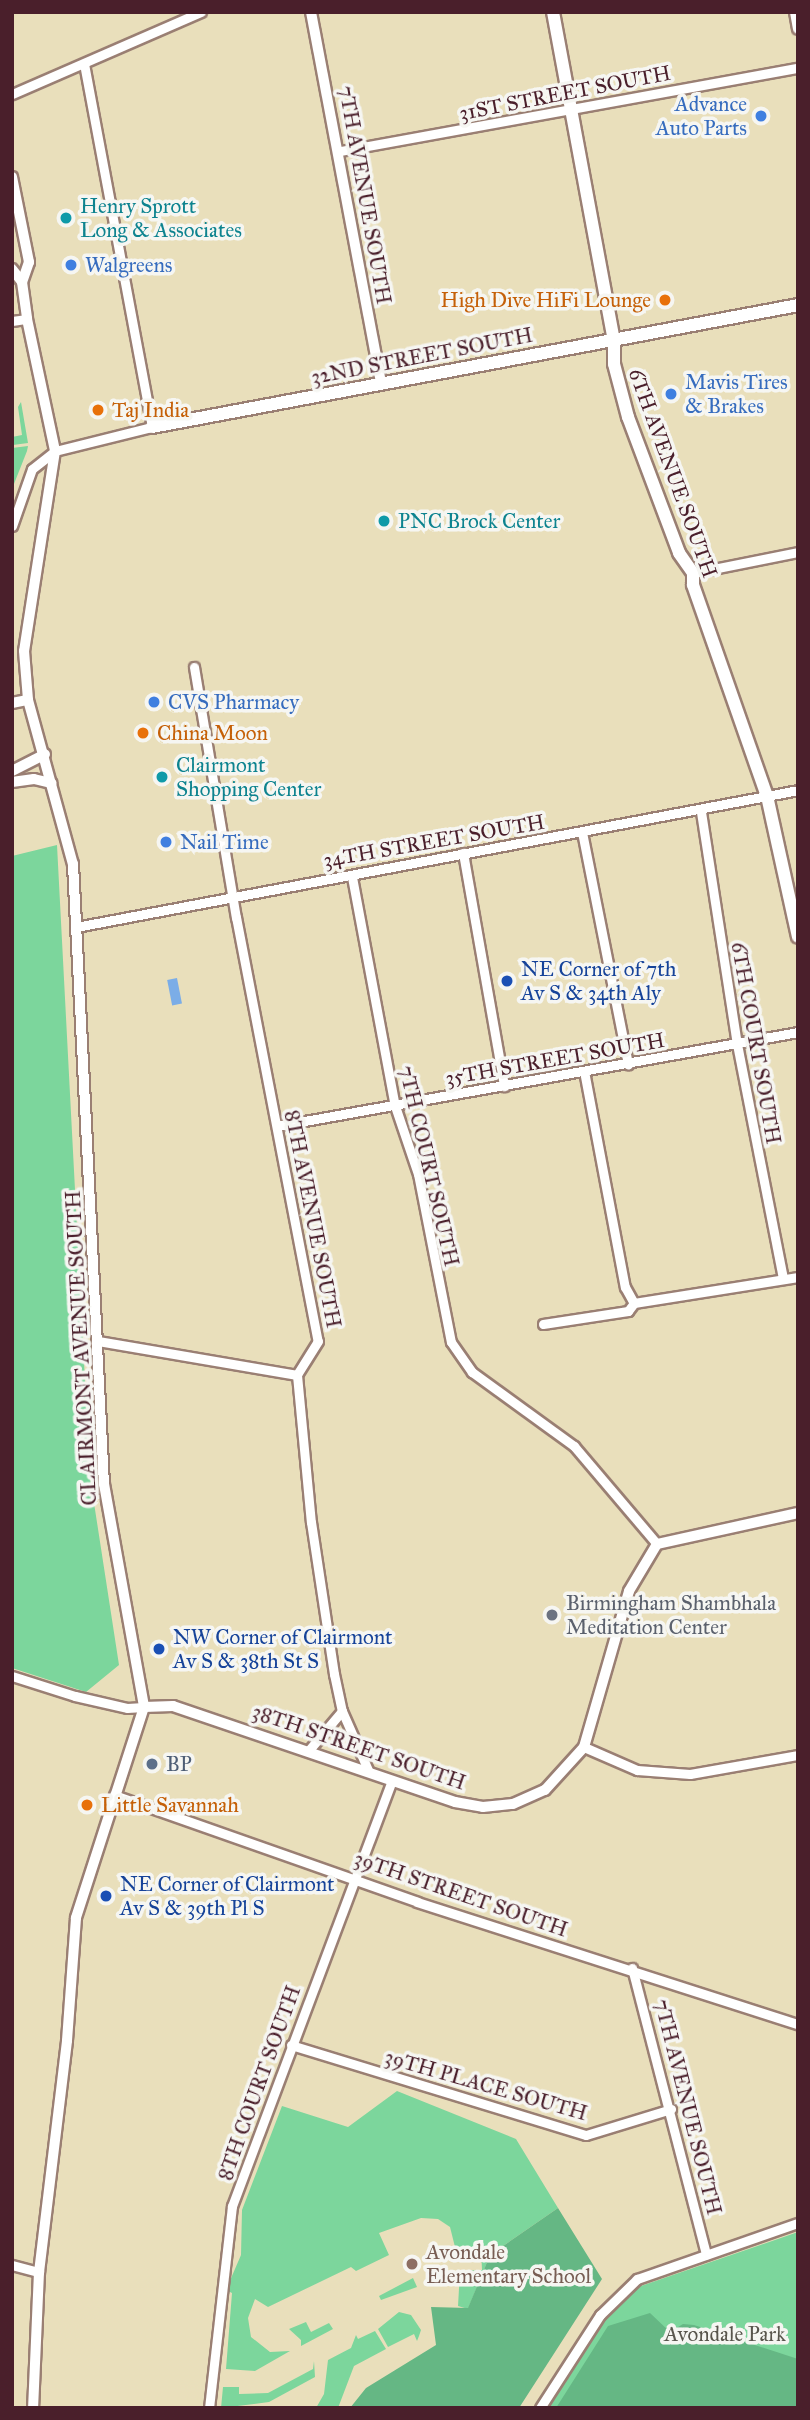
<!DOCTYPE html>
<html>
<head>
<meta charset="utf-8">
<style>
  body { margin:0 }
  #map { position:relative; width:810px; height:2420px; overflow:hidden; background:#e9dfbb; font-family:"IM FELL Great Primer",serif }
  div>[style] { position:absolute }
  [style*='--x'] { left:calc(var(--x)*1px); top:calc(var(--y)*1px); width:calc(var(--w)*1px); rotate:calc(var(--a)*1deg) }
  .green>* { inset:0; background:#7cd69c }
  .forest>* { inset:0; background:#65b784 }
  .water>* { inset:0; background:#7bade7; transform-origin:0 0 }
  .roads { filter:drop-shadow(2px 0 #9a7f73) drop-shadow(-2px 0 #9a7f73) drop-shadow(0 2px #9a7f73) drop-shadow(0 -2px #9a7f73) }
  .minor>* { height:9px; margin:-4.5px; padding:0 4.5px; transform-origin:4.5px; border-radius:4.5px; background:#fff }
  .tertiary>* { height:10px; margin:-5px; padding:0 5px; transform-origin:5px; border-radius:5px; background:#fff }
  .secondary>* { height:12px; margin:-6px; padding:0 6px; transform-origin:6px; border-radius:6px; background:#fff }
  .dots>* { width:19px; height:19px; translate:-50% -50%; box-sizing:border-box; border:4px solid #f6f6f2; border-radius:50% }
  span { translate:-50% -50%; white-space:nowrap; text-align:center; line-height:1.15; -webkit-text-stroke:7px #f6f6f2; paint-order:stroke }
  .street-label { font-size:21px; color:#4a1f2b }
  .shop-label { font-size:21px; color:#366cbe }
  .right { translate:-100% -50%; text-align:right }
  .left { translate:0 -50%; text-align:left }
  .culture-label { font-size:21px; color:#0d838f }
  .food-label { font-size:21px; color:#c56008 }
  .transit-label { font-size:21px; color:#164399 }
  .worship-label { font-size:21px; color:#5b616d }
  .service-label { font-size:21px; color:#4e5e75 }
  .education-label { font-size:21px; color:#785e54 }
  .park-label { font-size:21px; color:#59564d }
  .frame { position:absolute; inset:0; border:14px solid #4a1f2b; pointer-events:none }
</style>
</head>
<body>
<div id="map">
  <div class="green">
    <div style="clip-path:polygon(21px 402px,28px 443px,13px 445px,12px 437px,22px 435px,18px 407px)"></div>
    <div style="clip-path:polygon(28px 446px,27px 451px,12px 489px,12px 448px)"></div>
    <div style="clip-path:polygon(57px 845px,90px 1477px,119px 1665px,86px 1692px,12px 1668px,12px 856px)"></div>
    <div style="clip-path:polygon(397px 2091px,516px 2139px,558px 2208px,490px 2255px,468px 2309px,458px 2306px,460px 2271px,482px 2270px,481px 2248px,455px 2247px,450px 2227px,438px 2219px,421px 2218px,379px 2233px,389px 2255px,356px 2271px,351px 2267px,268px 2307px,255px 2299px,248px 2318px,251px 2337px,270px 2352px,290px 2351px,255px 2371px,226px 2369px,232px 2293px,226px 2290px,241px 2255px,242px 2210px,282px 2106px,348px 2127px)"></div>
    <div style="clip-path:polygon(798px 2232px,798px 2408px,548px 2408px,607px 2315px,638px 2287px)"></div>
    <div style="clip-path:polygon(413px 2278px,417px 2287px,381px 2300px,379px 2296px)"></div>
    <div style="clip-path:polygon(399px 2312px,411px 2315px,421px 2330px,419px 2336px,417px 2341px,414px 2334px,388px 2347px,378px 2329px)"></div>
    <div style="clip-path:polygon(306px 2322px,311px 2332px,329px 2323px,333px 2329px,301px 2346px,301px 2340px,289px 2329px)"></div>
    <div style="clip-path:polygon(375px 2331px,386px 2349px,354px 2366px,338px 2408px,316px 2408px,324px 2394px,328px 2360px,351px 2348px,356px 2335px,358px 2339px)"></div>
    <div style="clip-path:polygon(314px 2361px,315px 2377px,269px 2402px,221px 2408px,223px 2387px,239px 2387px,239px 2394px,268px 2393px,313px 2369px)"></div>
  </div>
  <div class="forest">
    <div style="clip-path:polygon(558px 2208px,602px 2279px,519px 2408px,350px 2408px,366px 2388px,436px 2345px,431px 2307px,468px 2308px,490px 2255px)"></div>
    <div style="clip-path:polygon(650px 2313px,670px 2332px,683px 2324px,694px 2325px,798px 2359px,798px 2408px,556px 2408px,608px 2326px)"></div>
  </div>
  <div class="water">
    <div style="left:177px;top:978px;width:26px;height:10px;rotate:79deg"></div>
  </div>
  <div class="roads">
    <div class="minor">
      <div style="--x:12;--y:94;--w:206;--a:-23.5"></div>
      <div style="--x:340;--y:151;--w:465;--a:-10.3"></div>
      <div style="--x:12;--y:321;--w:15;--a:-8"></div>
      <div style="--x:12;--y:526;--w:60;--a:-70.7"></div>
      <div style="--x:32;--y:469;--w:29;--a:-38"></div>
      <div style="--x:55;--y:451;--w:100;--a:-13.9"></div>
      <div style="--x:152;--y:427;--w:369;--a:-100.6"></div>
      <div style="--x:693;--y:573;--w:107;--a:-11.3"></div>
      <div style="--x:194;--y:667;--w:254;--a:80.5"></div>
      <div style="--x:236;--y:917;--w:432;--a:79.1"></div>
      <div style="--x:318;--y:1341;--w:40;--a:122"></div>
      <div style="--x:297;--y:1375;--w:148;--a:84.6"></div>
      <div style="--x:311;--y:1522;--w:154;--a:81.4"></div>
      <div style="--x:334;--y:1674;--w:38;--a:78"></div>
      <div style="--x:342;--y:1711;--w:64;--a:66.2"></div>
      <div style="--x:701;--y:812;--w:235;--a:81.2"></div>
      <div style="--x:737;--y:1044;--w:239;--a:78.9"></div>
      <div style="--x:582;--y:832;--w:237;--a:78.8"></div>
      <div style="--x:463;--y:853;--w:237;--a:80"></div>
      <div style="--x:352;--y:877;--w:233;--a:79.4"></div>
      <div style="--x:395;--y:1106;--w:72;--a:71.3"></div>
      <div style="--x:418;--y:1174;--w:171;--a:78.9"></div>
      <div style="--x:451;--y:1342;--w:37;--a:55"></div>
      <div style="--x:472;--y:1372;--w:126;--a:36"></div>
      <div style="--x:574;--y:1446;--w:128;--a:49.7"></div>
      <div style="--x:76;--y:927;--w:735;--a:-10.74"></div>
      <div style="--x:584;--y:1071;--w:220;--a:79.3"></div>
      <div style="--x:625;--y:1287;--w:18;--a:61"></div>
      <div style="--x:277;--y:1126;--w:529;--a:-10.23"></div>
      <div style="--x:543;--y:1324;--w:86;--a:-8.7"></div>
      <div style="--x:628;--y:1311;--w:10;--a:-53"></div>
      <div style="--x:634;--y:1303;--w:166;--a:-9"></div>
      <div style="--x:98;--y:1341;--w:202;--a:9.7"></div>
      <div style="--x:12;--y:1676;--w:66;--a:17.6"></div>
      <div style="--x:75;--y:1696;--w:53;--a:13"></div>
      <div style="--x:127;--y:1708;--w:17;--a:-3"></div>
      <div style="--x:584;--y:1747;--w:58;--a:23.5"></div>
      <div style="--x:637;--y:1770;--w:53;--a:4.3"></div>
      <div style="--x:690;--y:1774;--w:110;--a:-10"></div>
      <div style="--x:309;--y:1750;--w:51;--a:-49.8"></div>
      <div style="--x:114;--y:1795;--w:321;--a:19.4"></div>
      <div style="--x:417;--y:1902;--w:400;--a:17.8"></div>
      <div style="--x:632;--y:1968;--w:296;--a:75.5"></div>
      <div style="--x:291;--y:2045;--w:308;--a:17"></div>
      <div style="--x:586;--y:2135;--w:89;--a:-17"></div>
      <div style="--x:12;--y:2265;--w:28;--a:15"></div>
      <div style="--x:209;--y:2408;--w:203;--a:-83.5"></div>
      <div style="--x:232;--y:2206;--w:453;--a:-69.4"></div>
      <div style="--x:540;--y:2408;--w:111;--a:-57.2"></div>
      <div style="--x:600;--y:2315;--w:52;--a:-44.2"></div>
      <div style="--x:637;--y:2279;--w:170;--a:-19.2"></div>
    </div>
    <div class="tertiary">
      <div style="--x:311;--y:12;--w:379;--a:79.3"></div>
      <div style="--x:795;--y:12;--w:17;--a:80"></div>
      <div style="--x:12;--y:177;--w:87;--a:78.7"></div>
      <div style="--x:29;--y:262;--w:21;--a:109"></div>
      <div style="--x:22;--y:282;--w:37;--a:82"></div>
      <div style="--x:27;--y:319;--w:135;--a:78"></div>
      <div style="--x:55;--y:451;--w:202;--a:98.8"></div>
      <div style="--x:24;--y:651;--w:49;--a:85.3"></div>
      <div style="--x:28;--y:700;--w:170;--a:74.7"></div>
      <div style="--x:73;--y:864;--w:621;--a:87.14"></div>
      <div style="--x:104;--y:1484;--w:227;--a:79.8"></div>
      <div style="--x:144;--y:1707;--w:222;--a:107.9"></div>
      <div style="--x:76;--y:1918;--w:123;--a:94.2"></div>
      <div style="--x:67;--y:2041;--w:233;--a:96.9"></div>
      <div style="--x:39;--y:2272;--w:136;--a:92.5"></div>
      <div style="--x:12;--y:269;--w:16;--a:52"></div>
      <div style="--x:12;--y:703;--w:16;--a:-11"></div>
      <div style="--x:12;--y:771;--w:37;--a:-27"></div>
      <div style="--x:12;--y:782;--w:22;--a:-8"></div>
      <div style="--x:34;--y:779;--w:18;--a:13"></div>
      <div style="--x:144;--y:1707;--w:29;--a:-2"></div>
      <div style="--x:173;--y:1706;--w:298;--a:18.8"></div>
      <div style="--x:455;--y:1802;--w:28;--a:10"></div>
      <div style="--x:483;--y:1807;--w:30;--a:-6"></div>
      <div style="--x:513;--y:1804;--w:35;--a:-24"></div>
      <div style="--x:545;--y:1790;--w:58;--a:-47.8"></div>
      <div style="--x:584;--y:1747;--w:162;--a:-73.9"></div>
      <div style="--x:629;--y:1591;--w:55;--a:-59.2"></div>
      <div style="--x:657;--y:1544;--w:144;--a:-12.4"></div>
    </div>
    <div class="secondary">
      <div style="--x:553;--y:12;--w:334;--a:79.5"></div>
      <div style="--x:614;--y:340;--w:24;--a:90"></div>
      <div style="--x:614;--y:364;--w:55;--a:75.2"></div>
      <div style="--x:628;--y:417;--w:145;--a:69.4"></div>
      <div style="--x:679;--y:553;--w:24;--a:55"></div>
      <div style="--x:693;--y:573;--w:12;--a:90"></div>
      <div style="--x:693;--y:585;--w:224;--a:70.7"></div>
      <div style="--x:767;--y:796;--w:144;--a:77.6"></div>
      <div style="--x:152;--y:427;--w:657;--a:-10.69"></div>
    </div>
  </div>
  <div class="dots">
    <div style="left:761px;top:116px;background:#3f7fe0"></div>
    <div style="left:66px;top:218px;background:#0f9aa8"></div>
    <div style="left:71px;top:265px;background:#3f7fe0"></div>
    <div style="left:665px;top:300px;background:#e8710a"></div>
    <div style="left:671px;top:394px;background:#3f7fe0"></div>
    <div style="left:98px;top:410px;background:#e8710a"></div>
    <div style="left:384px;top:521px;background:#0f9aa8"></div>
    <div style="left:154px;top:702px;background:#3f7fe0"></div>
    <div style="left:143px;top:733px;background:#e8710a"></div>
    <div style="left:162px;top:777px;background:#0f9aa8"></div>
    <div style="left:166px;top:842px;background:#3f7fe0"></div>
    <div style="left:507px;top:981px;background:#1a4fb4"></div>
    <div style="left:552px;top:1615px;background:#6b7280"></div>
    <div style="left:159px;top:1649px;background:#1a4fb4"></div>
    <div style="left:152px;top:1764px;background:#5c6f8a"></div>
    <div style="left:87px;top:1805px;background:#e8710a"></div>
    <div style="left:106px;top:1896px;background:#1a4fb4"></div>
    <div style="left:412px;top:2264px;background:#8d6e63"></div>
  </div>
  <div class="street-label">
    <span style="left:565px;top:93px;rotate:-11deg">31ST STREET SOUTH</span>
    <span style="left:365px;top:195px;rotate:80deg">7TH AVENUE SOUTH</span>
    <span style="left:422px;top:356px;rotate:-11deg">32ND STREET SOUTH</span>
    <span style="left:673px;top:473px;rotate:70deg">6TH AVENUE SOUTH</span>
    <span style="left:434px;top:841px;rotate:-10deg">34TH STREET SOUTH</span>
    <span style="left:756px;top:1043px;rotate:80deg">6TH COURT SOUTH</span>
    <span style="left:555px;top:1059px;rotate:-10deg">35TH STREET SOUTH</span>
    <span style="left:429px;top:1166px;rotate:77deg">7TH COURT SOUTH</span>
    <span style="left:313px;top:1219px;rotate:79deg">8TH AVENUE SOUTH</span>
    <span style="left:81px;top:1348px;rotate:-93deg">CLAIRMONT AVENUE SOUTH</span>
    <span style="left:359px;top:1747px;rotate:19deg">38TH STREET SOUTH</span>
    <span style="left:461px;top:1894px;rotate:19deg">39TH STREET SOUTH</span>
    <span style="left:259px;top:2083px;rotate:-70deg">8TH COURT SOUTH</span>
    <span style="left:486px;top:2085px;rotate:16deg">39TH PLACE SOUTH</span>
    <span style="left:688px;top:2107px;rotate:76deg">7TH AVENUE SOUTH</span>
  </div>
  <div class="shop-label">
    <span class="right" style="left:747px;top:116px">Advance<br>Auto Parts</span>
    <span class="left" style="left:85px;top:265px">Walgreens</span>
    <span class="left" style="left:685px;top:394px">Mavis Tires<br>&amp; Brakes</span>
    <span class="left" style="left:168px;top:702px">CVS Pharmacy</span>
    <span class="left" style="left:180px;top:842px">Nail Time</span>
  </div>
  <div class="culture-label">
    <span class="left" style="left:80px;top:218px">Henry Sprott<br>Long &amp; Associates</span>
    <span class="left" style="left:398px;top:521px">PNC Brock Center</span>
    <span class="left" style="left:176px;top:777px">Clairmont<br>Shopping Center</span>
  </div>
  <div class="food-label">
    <span class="right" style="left:651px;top:300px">High Dive HiFi Lounge</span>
    <span class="left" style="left:112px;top:410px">Taj India</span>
    <span class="left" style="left:157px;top:733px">China Moon</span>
    <span class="left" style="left:101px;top:1805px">Little Savannah</span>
  </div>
  <div class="transit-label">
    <span class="left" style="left:521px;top:981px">NE Corner of 7th<br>Av S &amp; 34th Aly</span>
    <span class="left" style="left:173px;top:1649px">NW Corner of Clairmont<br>Av S &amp; 38th St S</span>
    <span class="left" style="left:120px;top:1896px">NE Corner of Clairmont<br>Av S &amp; 39th Pl S</span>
  </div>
  <div class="worship-label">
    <span class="left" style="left:566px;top:1615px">Birmingham Shambhala<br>Meditation Center</span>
  </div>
  <div class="service-label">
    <span class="left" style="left:166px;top:1764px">BP</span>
  </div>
  <div class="education-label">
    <span class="left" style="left:426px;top:2264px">Avondale<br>Elementary School</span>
  </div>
  <div class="park-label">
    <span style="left:725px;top:2334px">Avondale Park</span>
  </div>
  <div class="frame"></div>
</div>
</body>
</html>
